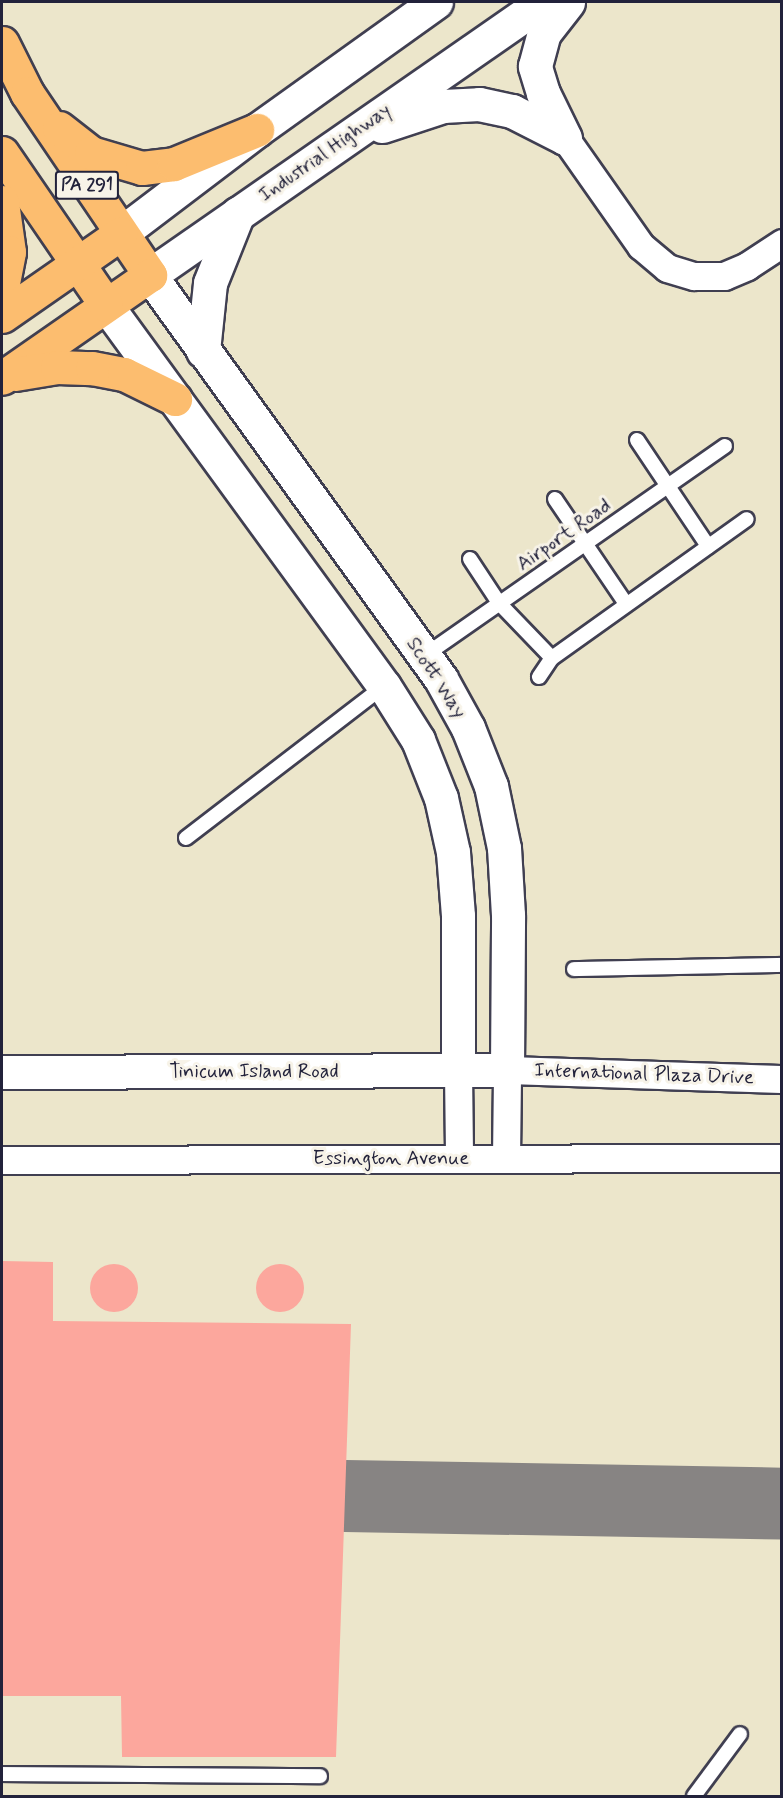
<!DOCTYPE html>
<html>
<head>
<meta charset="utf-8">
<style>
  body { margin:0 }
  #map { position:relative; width:783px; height:1798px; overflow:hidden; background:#ece6cb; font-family:Mynerve,sans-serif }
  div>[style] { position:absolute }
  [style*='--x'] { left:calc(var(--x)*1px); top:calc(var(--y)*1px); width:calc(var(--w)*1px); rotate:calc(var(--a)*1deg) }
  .taxiway>* { height:72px; margin:-36px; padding:0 36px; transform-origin:36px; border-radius:36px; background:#878483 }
  .building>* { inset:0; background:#fca79d }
  .round { border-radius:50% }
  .roads { filter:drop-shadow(2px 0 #403f51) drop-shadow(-2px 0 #403f51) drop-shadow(0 2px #403f51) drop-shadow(0 -2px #403f51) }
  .service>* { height:14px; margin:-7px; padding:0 7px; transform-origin:7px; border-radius:7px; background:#fff }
  .minor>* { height:27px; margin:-13.5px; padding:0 13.5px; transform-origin:13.5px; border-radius:13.5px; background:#fff }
  .tertiary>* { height:33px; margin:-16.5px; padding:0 16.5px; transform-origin:16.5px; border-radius:16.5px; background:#fff }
  .primary>* { height:33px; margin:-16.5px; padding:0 16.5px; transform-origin:16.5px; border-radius:16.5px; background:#fcbd6f }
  span { translate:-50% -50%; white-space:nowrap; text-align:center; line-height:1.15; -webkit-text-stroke:6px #f7f3e8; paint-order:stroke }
  .shield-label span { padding:2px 4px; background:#f7f3e8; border:2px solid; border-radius:4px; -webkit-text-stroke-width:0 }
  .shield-label { font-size:18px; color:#22223b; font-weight:700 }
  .street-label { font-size:20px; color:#22223b }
  .frame { position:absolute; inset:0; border:3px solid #22223b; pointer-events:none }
</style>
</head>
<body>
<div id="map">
  <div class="taxiway">
    <div style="--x:345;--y:1496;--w:437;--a:1"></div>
  </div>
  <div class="building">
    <div style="clip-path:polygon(2px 1261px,53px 1262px,53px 1321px,351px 1324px,336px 1757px,122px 1757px,121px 1696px,2px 1696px)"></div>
    <div class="round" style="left:90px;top:1264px;width:48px;height:48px"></div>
    <div class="round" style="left:256px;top:1264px;width:48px;height:48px"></div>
  </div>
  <div class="roads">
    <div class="service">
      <div style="--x:637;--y:440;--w:128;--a:56.2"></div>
      <div style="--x:555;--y:499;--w:127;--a:55.9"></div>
      <div style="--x:470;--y:559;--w:53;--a:56.6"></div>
      <div style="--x:499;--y:603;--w:76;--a:46.1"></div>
      <div style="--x:424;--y:656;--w:367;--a:-34.9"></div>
      <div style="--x:539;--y:677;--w:23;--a:-56"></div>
      <div style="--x:552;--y:658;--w:239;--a:-35.5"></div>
      <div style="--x:186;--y:838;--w:250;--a:-37.5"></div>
      <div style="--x:574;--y:969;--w:208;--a:-1.1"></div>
      <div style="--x:2;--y:1774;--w:318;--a:0.4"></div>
      <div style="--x:694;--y:1796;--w:77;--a:-53.4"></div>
    </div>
    <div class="minor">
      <div style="--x:565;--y:138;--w:132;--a:54.9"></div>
      <div style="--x:641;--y:246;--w:34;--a:40"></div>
      <div style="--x:667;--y:268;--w:28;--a:17"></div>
      <div style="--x:694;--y:276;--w:30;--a:0"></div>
      <div style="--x:724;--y:276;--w:25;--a:-23"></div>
      <div style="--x:747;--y:266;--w:42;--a:-33.3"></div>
      <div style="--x:458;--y:1071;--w:87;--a:89.3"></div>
      <div style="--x:506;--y:1158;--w:88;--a:-89.3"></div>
      <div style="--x:507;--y:1070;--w:275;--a:1.9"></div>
      <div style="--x:2;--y:1160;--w:780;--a:-0.15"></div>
    </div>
    <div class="tertiary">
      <div style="--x:382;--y:126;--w:64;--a:-18.2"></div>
      <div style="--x:443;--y:106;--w:36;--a:-3"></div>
      <div style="--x:479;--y:104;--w:34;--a:12"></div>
      <div style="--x:512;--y:111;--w:59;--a:27"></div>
      <div style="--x:565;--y:138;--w:50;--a:-116.1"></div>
      <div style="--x:543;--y:93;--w:28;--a:-107"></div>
      <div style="--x:535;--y:66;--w:34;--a:-75"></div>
      <div style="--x:544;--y:33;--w:39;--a:-52"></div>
      <div style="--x:120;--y:234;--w:172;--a:-37.2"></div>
      <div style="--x:257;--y:130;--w:220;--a:-35.6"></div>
      <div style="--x:106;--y:305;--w:472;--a:53.9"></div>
      <div style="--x:384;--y:686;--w:64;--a:57.8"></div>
      <div style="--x:418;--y:740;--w:62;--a:68.4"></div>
      <div style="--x:441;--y:798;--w:55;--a:77.5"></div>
      <div style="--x:453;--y:852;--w:64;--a:85.5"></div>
      <div style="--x:458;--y:916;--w:155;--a:90"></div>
      <div style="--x:203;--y:351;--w:68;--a:-84.1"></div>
      <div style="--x:210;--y:283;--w:75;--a:-68.2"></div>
      <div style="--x:2;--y:1072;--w:505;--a:-0.23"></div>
      <div style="--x:507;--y:1070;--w:155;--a:-89.6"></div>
      <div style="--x:508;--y:915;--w:67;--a:-93.4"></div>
      <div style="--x:504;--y:848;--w:63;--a:-101.8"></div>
      <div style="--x:491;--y:786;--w:62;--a:-111.6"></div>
      <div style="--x:468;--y:728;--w:56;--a:-118.9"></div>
      <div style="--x:441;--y:679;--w:498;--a:-125.8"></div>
      <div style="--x:150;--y:275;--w:479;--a:-34.8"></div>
    </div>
    <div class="primary">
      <div style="--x:2;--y:43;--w:56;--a:63.4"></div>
      <div style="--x:27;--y:93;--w:220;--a:55.9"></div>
      <div style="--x:150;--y:275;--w:180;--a:145.2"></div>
      <div style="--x:59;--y:128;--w:41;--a:38"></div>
      <div style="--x:91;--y:153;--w:53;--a:16.4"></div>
      <div style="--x:142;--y:168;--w:32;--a:-7"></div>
      <div style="--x:174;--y:164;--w:90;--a:-22.3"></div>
      <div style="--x:2;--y:153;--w:184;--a:55.6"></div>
      <div style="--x:2;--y:202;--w:50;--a:82"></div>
      <div style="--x:9;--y:252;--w:38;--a:101"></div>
      <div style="--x:2;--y:316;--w:144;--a:-34.8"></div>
      <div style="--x:15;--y:374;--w:43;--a:-9.5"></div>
      <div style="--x:57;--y:367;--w:35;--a:2"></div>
      <div style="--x:92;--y:368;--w:33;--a:11"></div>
      <div style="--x:124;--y:374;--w:57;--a:26.1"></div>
    </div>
  </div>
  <div class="shield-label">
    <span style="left:87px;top:185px">PA 291</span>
  </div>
  <div class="street-label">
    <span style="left:325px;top:153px;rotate:-35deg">Industrial Highway</span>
    <span style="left:564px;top:535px;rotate:-35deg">Airport Road</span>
    <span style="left:436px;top:678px;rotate:57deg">Scott Way</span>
    <span style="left:254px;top:1071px">Tinicum Island Road</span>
    <span style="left:644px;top:1074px;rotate:2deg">International Plaza Drive</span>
    <span style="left:391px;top:1158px">Essington Avenue</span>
  </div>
  <div class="frame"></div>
</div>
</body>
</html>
